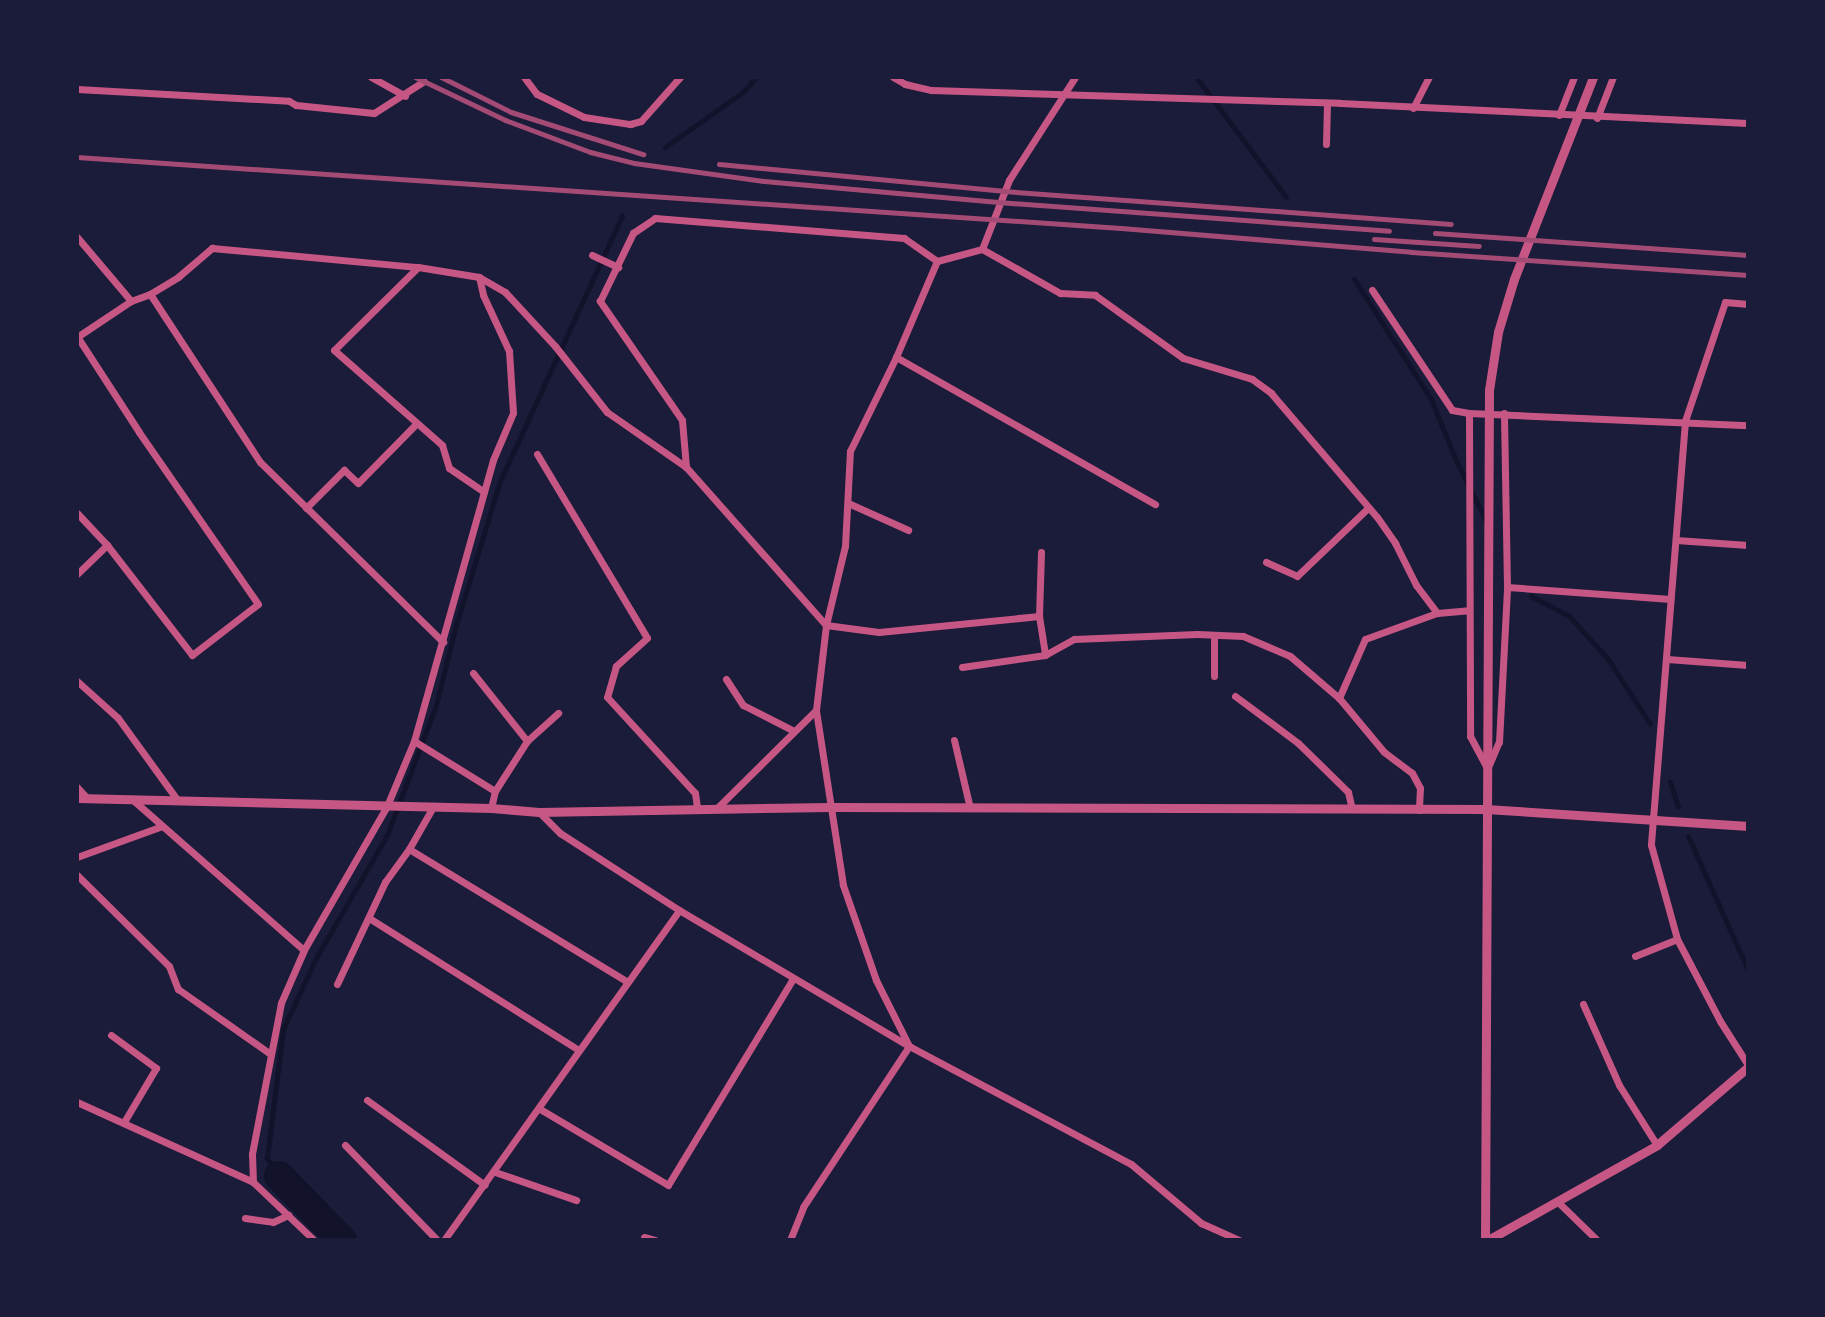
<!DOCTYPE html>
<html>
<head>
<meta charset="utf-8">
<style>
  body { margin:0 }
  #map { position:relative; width:1825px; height:1317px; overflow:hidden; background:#1b1b3a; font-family:Raleway,sans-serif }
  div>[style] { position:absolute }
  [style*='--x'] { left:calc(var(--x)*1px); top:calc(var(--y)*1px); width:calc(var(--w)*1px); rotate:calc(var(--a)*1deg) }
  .stream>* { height:5px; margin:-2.5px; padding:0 2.5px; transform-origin:2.5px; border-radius:2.5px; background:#12122b }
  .river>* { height:30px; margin:-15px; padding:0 15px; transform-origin:15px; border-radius:15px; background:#12122b }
  .minor>* { height:7px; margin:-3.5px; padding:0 3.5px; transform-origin:3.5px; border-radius:3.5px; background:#c65784 }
  .tertiary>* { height:9px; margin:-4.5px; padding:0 4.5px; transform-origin:4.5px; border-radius:4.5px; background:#c65784 }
  .rail>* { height:5px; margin:-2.5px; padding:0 2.5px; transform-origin:2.5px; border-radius:2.5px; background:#a44b75 }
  span { translate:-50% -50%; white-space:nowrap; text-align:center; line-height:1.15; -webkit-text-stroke:5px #1b1b3a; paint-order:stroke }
  .frame { position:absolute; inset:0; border:79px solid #1b1b3a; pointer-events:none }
</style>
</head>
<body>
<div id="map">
  <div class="stream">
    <div style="--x:1196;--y:77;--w:150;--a:53.1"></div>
    <div style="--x:665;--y:147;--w:97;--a:-35.3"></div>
    <div style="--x:744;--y:91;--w:18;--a:-49"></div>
    <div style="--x:1354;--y:279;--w:143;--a:57.3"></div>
    <div style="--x:1431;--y:399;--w:61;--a:68"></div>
    <div style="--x:1454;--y:456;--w:72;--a:63.8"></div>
    <div style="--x:1531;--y:596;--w:43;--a:27.8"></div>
    <div style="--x:1569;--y:616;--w:58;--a:47.8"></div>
    <div style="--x:1608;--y:659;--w:77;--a:57.1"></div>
    <div style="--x:1670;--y:782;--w:26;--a:72"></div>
    <div style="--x:1688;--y:836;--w:147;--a:65.9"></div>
    <div style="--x:279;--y:1176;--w:22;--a:-124"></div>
    <div style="--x:267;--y:1158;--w:130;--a:-82.9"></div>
    <div style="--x:283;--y:1029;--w:78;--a:-65.1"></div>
    <div style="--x:316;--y:958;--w:142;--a:-60"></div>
    <div style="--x:387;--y:835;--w:139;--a:-69.3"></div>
    <div style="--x:436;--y:705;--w:82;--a:-76"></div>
    <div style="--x:456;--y:625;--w:151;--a:-73"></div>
    <div style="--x:500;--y:481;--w:292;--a:-65.3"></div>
  </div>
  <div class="river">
    <div style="--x:279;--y:1176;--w:90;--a:45.5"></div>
  </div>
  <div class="minor">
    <div style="--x:371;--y:77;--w:39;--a:29"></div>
    <div style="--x:524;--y:77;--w:21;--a:53"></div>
    <div style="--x:537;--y:94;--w:52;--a:26.1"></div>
    <div style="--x:584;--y:117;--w:47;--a:8.7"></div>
    <div style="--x:630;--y:124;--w:11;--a:-15"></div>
    <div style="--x:641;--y:121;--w:59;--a:-48.4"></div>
    <div style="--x:893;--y:77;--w:14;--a:30"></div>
    <div style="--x:905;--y:84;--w:27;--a:13"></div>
    <div style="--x:931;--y:90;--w:409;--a:1.8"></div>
    <div style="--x:1340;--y:103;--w:408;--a:2.8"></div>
    <div style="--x:77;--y:89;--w:212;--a:3.2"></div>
    <div style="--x:289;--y:101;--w:8;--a:30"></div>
    <div style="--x:296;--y:105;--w:78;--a:5.9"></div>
    <div style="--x:374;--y:113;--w:59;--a:-32.6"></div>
    <div style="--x:1413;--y:108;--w:35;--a:-63"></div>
    <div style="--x:1559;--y:115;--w:41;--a:-68.5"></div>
    <div style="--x:1597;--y:118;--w:44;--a:-68.7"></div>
    <div style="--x:1326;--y:144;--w:41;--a:-88.6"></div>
    <div style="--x:77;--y:237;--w:84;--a:49.8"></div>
    <div style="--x:982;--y:249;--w:90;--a:29.4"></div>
    <div style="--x:1060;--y:293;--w:35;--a:3"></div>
    <div style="--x:1095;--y:295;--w:108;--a:35.6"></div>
    <div style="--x:1183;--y:358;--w:72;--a:16.9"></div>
    <div style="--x:1252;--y:379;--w:24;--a:36"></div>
    <div style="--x:1271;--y:393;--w:163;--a:49.5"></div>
    <div style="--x:1377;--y:517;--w:32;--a:55"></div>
    <div style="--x:1395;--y:543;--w:47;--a:63.4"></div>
    <div style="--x:1416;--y:585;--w:35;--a:53"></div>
    <div style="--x:592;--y:255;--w:29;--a:25"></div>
    <div style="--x:418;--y:267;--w:118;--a:135.3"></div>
    <div style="--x:334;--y:350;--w:144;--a:41.3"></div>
    <div style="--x:442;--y:445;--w:24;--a:73"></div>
    <div style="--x:449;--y:468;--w:42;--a:34.4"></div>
    <div style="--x:479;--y:277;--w:30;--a:30"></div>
    <div style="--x:505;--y:292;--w:74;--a:47.2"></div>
    <div style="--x:555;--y:346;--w:84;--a:51.8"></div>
    <div style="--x:607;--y:412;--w:96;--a:34.8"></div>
    <div style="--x:686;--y:467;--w:211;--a:48.5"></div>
    <div style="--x:826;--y:625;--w:53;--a:7.5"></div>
    <div style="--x:879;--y:632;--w:161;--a:-5.7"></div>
    <div style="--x:1039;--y:616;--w:39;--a:81"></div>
    <div style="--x:1372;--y:290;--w:144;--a:56.3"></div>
    <div style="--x:1452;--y:410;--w:17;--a:10"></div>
    <div style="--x:1469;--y:413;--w:279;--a:2.5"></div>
    <div style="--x:150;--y:294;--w:201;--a:56.8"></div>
    <div style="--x:260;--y:462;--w:257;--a:44.5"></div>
    <div style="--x:1748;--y:304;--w:23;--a:-175"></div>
    <div style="--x:1725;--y:302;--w:126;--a:108.6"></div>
    <div style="--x:1685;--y:421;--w:425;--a:94.6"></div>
    <div style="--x:1651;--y:845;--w:98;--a:74.5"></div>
    <div style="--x:1677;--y:939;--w:93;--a:62.3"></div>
    <div style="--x:1720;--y:1021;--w:52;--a:57.5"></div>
    <div style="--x:77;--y:337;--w:65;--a:-33.7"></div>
    <div style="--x:131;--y:301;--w:20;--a:-20"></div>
    <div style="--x:150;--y:294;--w:33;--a:-31"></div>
    <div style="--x:178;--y:277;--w:45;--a:-40.5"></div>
    <div style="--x:212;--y:248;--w:207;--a:5.3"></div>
    <div style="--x:418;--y:267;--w:62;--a:9.3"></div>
    <div style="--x:479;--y:277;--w:18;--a:77"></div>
    <div style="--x:483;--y:295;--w:62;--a:65.1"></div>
    <div style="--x:509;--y:351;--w:62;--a:86.3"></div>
    <div style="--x:513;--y:413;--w:51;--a:113.1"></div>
    <div style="--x:493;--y:460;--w:292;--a:105.7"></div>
    <div style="--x:414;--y:741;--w:70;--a:112.6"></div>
    <div style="--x:387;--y:806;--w:166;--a:120"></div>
    <div style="--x:304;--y:950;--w:58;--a:113.5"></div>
    <div style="--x:281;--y:1003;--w:154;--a:100.9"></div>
    <div style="--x:252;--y:1154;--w:28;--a:88"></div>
    <div style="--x:896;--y:357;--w:298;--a:29.6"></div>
    <div style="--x:1469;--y:413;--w:323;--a:89.8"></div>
    <div style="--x:1470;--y:736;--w:36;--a:62"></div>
    <div style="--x:537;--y:454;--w:214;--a:59.1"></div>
    <div style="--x:647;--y:638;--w:42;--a:137.9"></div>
    <div style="--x:616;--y:666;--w:32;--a:106"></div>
    <div style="--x:607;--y:697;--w:130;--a:47.5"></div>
    <div style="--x:695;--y:793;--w:15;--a:82"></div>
    <div style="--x:686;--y:467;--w:47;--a:-94.9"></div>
    <div style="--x:682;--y:420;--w:145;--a:-124.6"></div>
    <div style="--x:600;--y:301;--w:76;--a:-64.1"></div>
    <div style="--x:633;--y:233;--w:27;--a:-34"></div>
    <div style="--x:655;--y:218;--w:250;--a:4.6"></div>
    <div style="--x:904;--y:238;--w:40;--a:34.9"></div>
    <div style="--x:848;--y:503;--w:66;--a:24.2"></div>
    <div style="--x:306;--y:508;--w:54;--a:-45"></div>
    <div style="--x:344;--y:470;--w:19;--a:43"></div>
    <div style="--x:358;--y:483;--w:83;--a:-45.5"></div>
    <div style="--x:77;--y:513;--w:44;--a:46.8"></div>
    <div style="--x:107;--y:545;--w:139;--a:52.3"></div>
    <div style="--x:192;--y:655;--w:83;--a:-37.7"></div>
    <div style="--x:258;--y:604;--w:209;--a:-124.7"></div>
    <div style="--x:139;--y:432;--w:114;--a:-122.9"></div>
    <div style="--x:1676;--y:540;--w:72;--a:4"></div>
    <div style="--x:1266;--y:562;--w:34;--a:24"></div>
    <div style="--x:1297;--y:576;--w:98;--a:-43.8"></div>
    <div style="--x:77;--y:574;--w:42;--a:-44"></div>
    <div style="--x:1507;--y:587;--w:164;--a:4.2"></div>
    <div style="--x:1039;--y:616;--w:64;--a:-88.2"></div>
    <div style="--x:1214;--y:635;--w:41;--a:90"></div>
    <div style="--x:1667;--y:659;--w:81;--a:4.2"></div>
    <div style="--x:962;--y:667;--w:84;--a:-8.2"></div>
    <div style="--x:1045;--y:655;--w:33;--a:-29"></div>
    <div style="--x:1074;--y:639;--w:123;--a:-2.3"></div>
    <div style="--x:1197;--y:634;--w:46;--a:2.5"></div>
    <div style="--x:1243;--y:636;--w:51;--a:23.1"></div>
    <div style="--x:1290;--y:656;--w:65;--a:40.6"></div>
    <div style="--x:1339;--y:698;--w:70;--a:50.2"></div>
    <div style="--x:1384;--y:752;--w:35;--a:37"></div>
    <div style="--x:1412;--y:773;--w:17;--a:62"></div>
    <div style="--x:1420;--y:788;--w:22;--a:93"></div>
    <div style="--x:473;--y:673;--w:87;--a:51.5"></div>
    <div style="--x:726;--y:679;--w:31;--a:57"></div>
    <div style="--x:743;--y:705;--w:57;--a:27"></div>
    <div style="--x:77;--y:681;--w:55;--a:42.1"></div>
    <div style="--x:118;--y:718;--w:102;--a:54.1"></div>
    <div style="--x:1235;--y:696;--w:79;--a:36.7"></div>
    <div style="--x:1298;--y:743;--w:70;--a:44.4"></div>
    <div style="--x:1348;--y:792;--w:17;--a:77"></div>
    <div style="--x:1339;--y:698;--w:64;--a:-66.2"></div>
    <div style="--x:1365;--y:639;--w:77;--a:-19.9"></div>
    <div style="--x:1437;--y:613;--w:32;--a:-5"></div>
    <div style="--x:954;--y:740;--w:70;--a:76.8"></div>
    <div style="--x:414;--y:741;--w:95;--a:31.7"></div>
    <div style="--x:1489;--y:765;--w:25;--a:-67"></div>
    <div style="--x:1499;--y:742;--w:155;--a:-87"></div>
    <div style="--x:1507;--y:587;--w:174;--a:-91"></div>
    <div style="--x:77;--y:787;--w:15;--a:48"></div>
    <div style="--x:133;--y:800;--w:227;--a:41.3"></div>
    <div style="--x:491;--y:808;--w:17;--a:-77"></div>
    <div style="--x:495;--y:791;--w:59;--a:-57.4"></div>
    <div style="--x:527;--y:741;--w:42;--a:-42.1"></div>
    <div style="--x:717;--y:808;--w:139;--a:-44.7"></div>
    <div style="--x:539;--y:812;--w:30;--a:45"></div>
    <div style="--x:560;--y:833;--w:142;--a:32.9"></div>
    <div style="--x:679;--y:910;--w:267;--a:30.6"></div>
    <div style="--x:909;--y:1046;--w:251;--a:28"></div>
    <div style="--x:1131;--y:1164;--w:92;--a:40.1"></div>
    <div style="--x:1201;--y:1223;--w:42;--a:24.1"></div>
    <div style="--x:409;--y:849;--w:256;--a:31.3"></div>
    <div style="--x:77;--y:857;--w:90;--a:-20"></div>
    <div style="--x:77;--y:875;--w:129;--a:44.7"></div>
    <div style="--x:169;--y:966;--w:25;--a:69"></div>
    <div style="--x:178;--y:989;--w:111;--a:35.1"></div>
    <div style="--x:369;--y:918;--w:248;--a:32.2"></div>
    <div style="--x:1635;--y:956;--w:45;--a:-22"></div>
    <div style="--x:337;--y:984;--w:113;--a:-64.8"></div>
    <div style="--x:385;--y:882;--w:41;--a:-54"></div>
    <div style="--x:409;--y:849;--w:48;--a:-60.3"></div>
    <div style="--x:1583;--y:1004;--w:89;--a:66"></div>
    <div style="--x:1619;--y:1085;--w:71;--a:57.7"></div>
    <div style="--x:111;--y:1035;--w:56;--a:36.3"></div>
    <div style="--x:156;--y:1068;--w:63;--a:120.7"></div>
    <div style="--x:909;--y:1046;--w:74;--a:-116.6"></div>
    <div style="--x:876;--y:980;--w:101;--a:-109.2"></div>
    <div style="--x:843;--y:885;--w:177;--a:-98.8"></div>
    <div style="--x:816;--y:710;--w:86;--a:-83.3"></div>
    <div style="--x:826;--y:625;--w:81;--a:-76.5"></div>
    <div style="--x:845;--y:546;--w:95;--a:-87"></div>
    <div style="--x:850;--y:451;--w:105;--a:-63.9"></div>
    <div style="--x:896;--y:357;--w:104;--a:-66.9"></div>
    <div style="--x:937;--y:261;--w:47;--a:-14.9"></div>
    <div style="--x:982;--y:249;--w:74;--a:-68.6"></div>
    <div style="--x:1009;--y:180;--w:122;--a:-57.3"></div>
    <div style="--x:367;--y:1100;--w:145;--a:35.8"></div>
    <div style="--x:77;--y:1102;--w:193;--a:24.4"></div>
    <div style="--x:253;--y:1182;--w:84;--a:43.6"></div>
    <div style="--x:540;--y:1109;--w:149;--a:30.7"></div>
    <div style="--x:668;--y:1185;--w:241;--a:-58.8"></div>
    <div style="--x:345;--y:1145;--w:132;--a:45.9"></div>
    <div style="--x:495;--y:1172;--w:86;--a:19.1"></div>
    <div style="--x:1559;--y:1203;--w:53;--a:44.2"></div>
    <div style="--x:245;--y:1218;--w:28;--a:8"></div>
    <div style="--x:273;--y:1222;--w:17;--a:-25"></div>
    <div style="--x:644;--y:1237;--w:11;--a:15"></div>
    <div style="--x:444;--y:1240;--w:405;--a:-54.5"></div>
    <div style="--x:790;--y:1240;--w:35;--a:-68"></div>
    <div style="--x:803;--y:1207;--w:193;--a:-56.6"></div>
  </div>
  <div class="tertiary">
    <div style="--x:77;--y:798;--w:414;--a:1.4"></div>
    <div style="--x:491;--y:808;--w:48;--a:4.8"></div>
    <div style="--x:539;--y:812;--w:292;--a:-1"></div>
    <div style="--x:831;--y:807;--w:655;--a:0.17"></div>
    <div style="--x:1486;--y:809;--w:263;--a:3.7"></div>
    <div style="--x:1485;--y:1240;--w:850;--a:-89.73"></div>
    <div style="--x:1489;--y:390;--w:59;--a:-81.2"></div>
    <div style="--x:1498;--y:332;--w:55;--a:-73.2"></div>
    <div style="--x:1514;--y:279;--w:217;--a:-68.6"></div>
    <div style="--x:1488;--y:1240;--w:194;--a:-29.3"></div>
    <div style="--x:1657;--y:1145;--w:120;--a:-40.6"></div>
  </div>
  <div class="rail">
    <div style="--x:415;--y:77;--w:100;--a:25.5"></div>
    <div style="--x:505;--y:120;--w:91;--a:20.6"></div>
    <div style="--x:590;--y:152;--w:45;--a:14"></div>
    <div style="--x:634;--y:163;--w:131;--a:7.9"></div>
    <div style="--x:764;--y:181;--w:235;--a:5.1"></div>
    <div style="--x:998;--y:202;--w:392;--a:4.2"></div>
    <div style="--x:441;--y:77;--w:78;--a:26.6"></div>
    <div style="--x:511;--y:112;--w:139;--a:17.7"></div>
    <div style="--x:77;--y:157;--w:1046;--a:3.89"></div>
    <div style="--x:1121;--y:228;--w:291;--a:4.7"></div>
    <div style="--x:1411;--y:252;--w:338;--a:3.9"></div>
    <div style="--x:719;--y:164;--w:285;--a:5.4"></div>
    <div style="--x:1003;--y:191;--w:449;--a:4.2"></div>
    <div style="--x:1435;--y:233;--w:314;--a:4"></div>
    <div style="--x:1374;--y:239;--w:105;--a:3.8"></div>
  </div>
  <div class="frame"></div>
</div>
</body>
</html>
